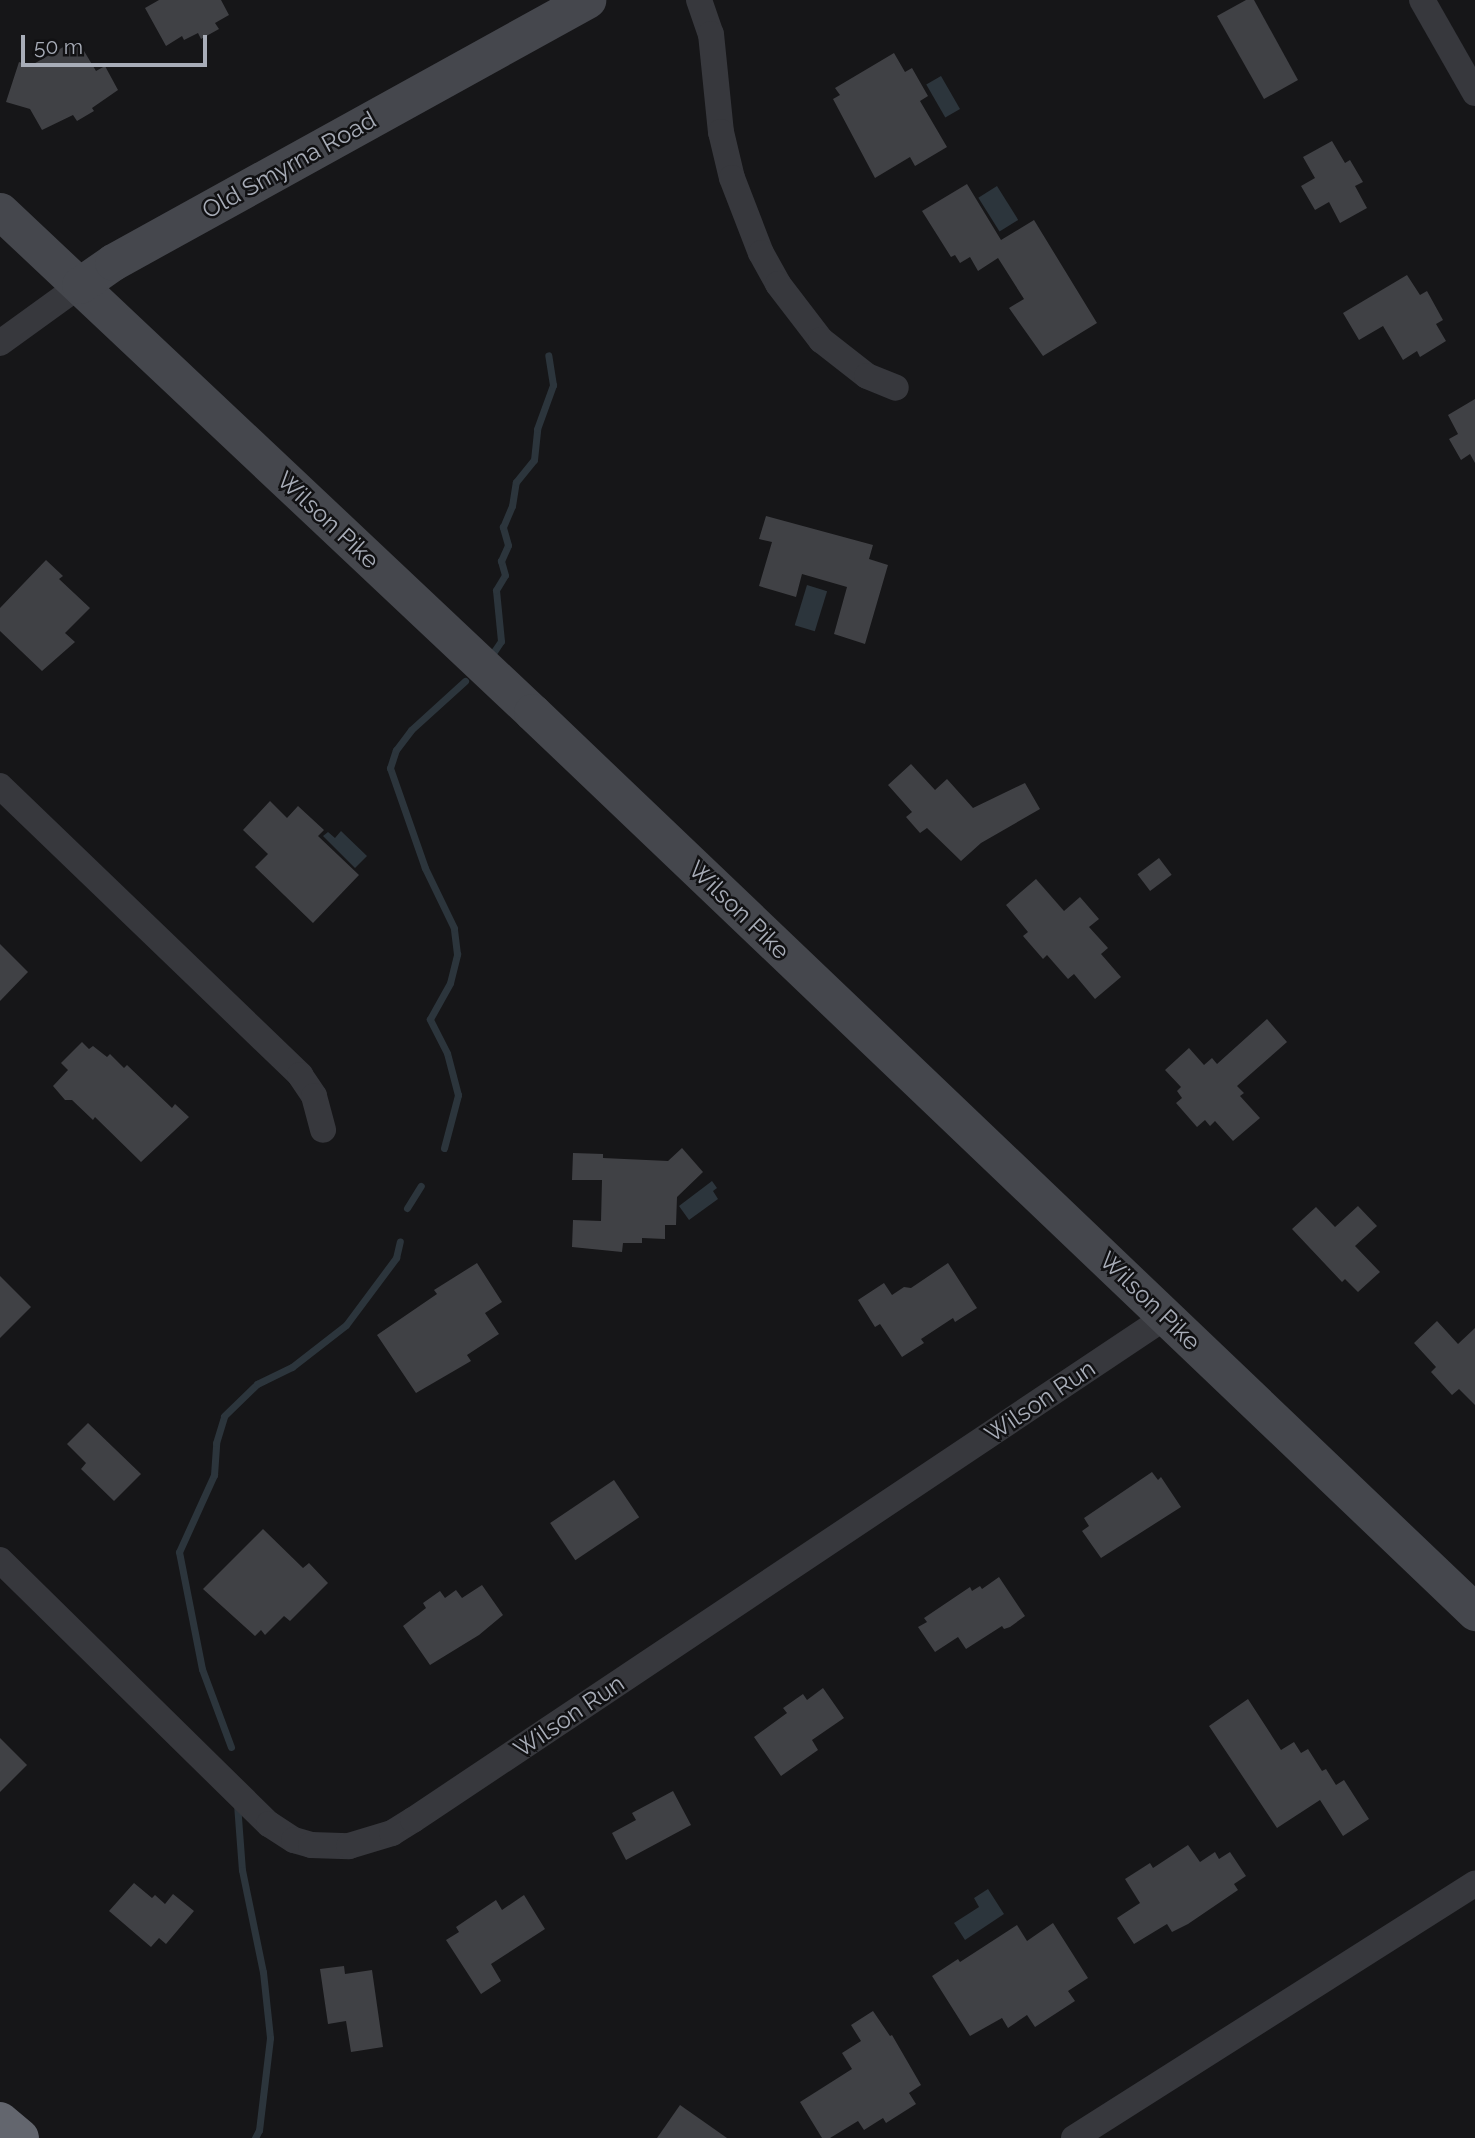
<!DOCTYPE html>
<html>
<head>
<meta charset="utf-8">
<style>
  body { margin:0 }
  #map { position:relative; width:1475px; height:2138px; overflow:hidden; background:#161618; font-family:Raleway,sans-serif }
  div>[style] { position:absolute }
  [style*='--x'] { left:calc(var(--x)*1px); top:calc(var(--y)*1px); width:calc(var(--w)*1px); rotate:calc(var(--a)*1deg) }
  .water>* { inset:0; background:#2c353c; transform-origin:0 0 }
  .stream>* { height:7px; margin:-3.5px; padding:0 3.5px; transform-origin:3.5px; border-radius:3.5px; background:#2c353c }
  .building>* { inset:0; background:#404145; transform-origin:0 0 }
  .street>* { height:26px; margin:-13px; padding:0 13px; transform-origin:13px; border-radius:13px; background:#37383d }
  .secondary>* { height:37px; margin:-18.5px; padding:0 18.5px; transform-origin:18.5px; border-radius:18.5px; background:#45474d }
  .highway>* { height:38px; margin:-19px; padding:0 19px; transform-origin:19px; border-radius:19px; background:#63666e }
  span { translate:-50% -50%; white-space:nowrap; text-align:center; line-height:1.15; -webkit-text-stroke:5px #111113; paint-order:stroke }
  .street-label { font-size:24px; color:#a8adb8 }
  .scale { position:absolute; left:21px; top:35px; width:186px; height:32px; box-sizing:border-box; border:4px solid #a8adb8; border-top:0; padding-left:9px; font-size:21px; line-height:24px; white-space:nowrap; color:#a8adb8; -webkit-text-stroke:5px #111113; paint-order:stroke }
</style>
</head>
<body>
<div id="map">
  <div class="water">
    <div style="left:941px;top:76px;width:38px;height:17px;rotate:60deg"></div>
    <div style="left:997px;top:186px;width:40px;height:22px;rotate:58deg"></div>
    <div style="left:807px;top:585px;width:21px;height:42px;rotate:17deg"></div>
    <div style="clip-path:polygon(341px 831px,367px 856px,355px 868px,323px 836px,328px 832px,335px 838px)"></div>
    <div style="clip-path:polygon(712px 1181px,717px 1188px,713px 1191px,718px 1199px,689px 1220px,679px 1206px)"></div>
    <div style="clip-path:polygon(988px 1889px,1004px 1914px,965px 1940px,954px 1923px,979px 1907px,974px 1898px)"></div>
  </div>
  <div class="stream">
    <div style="--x:493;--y:653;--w:14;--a:-56"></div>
    <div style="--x:501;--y:641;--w:51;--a:-95.6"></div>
    <div style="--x:496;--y:590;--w:17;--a:-59"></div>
    <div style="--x:505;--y:575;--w:15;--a:-106"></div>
    <div style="--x:501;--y:561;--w:17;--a:-66"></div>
    <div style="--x:508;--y:545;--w:19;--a:-106"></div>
    <div style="--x:503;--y:527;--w:23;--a:-67"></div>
    <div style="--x:512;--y:506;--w:24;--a:-81"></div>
    <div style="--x:516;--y:482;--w:28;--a:-51"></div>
    <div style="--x:534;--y:460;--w:31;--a:-84"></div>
    <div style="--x:537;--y:429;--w:47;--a:-70"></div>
    <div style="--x:553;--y:385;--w:30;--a:-99"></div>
    <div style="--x:444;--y:1148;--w:55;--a:-75.2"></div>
    <div style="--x:458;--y:1095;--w:43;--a:-104.7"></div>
    <div style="--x:447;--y:1053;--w:38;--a:-117"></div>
    <div style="--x:430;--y:1019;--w:41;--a:-60.9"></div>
    <div style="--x:450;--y:983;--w:30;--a:-76"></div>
    <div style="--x:457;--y:954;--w:26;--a:-97"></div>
    <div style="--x:454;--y:928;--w:67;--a:-115.8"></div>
    <div style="--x:425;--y:868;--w:106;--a:-109.3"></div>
    <div style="--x:390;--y:768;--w:19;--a:-72"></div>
    <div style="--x:396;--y:750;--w:25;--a:-53"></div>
    <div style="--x:411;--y:730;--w:73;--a:-42.2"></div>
    <div style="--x:407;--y:1208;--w:26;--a:-58"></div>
    <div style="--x:231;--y:1747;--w:83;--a:-110.4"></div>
    <div style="--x:202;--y:1669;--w:119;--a:-101.1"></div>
    <div style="--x:179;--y:1552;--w:85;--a:-65.6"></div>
    <div style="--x:214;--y:1475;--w:32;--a:-86"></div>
    <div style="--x:216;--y:1443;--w:28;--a:-73"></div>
    <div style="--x:224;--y:1416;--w:46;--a:-44.1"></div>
    <div style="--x:257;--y:1384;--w:39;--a:-26"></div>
    <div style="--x:292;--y:1367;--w:68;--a:-37.9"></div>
    <div style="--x:346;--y:1325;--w:84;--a:-53.3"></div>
    <div style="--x:396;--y:1258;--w:17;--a:-77"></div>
    <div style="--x:237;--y:1804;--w:66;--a:85.7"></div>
    <div style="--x:242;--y:1870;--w:104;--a:78.4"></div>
    <div style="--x:263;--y:1972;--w:66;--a:83.9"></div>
    <div style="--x:270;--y:2038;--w:93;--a:96.8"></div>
    <div style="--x:259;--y:2130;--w:9;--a:117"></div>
  </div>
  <div class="building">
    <div style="clip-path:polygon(159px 0,221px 0,229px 15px,215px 23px,219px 29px,201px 39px,198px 33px,184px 40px,182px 36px,166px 46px,145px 8px)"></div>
    <div style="clip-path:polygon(1246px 0,1254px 0,1298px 80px,1264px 99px,1217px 16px)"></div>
    <div style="clip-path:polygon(65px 46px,81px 46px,96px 71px,105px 66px,118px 90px,92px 108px,94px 111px,77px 121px,73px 115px,42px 130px,30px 109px,6px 102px,19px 62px,30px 66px)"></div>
    <div style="clip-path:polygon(894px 53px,905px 72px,912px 68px,928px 96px,920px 101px,947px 147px,915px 166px,910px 157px,875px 178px,833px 99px,840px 95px,835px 88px)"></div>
    <div style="clip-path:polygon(1332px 141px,1345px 163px,1350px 160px,1363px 182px,1355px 186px,1367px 208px,1340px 223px,1329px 202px,1315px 210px,1301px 186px,1315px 178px,1303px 157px)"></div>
    <div style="clip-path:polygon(967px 184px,1001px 240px,1034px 220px,1097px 323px,1043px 356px,1009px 308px,1024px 299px,998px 258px,978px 271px,970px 257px,960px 263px,955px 255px,951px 257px,922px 211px)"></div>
    <div style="clip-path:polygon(1407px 275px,1420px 295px,1427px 291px,1443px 320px,1436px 324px,1446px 341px,1420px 357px,1417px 351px,1403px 360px,1383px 326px,1359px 340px,1343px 313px)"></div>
    <div style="clip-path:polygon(1475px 399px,1475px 463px,1470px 454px,1461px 460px,1449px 439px,1458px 434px,1448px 415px)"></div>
    <div style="clip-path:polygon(766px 516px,873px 545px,869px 559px,888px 565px,865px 644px,834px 634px,847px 587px,802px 574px,796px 597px,759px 586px,772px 542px,759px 539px)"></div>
    <div style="clip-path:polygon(46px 560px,63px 576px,59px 579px,90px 608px,65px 633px,75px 642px,42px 671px,0 631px,0 608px)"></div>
    <div style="clip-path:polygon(911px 764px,935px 790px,947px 779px,973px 808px,1025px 783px,1040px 809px,981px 843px,961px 861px,927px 828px,920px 833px,906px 817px,912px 812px,888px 785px)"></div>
    <div style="clip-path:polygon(270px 801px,287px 818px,298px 806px,324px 830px,318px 836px,359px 875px,313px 923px,255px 867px,268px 854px,243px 830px)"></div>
    <div style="left:1159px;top:858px;width:21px;height:27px;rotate:53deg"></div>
    <div style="clip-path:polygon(1036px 879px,1064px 911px,1080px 897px,1099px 919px,1089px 927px,1108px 948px,1101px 954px,1121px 977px,1095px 999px,1074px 974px,1068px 979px,1047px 955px,1043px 959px,1023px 936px,1028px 932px,1006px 905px)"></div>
    <div style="clip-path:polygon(0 944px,28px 972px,0 1001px)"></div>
    <div style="clip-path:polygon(1267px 1019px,1287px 1042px,1237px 1086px,1244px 1093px,1240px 1096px,1260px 1118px,1233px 1141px,1215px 1121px,1210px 1126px,1205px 1120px,1197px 1127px,1176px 1103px,1182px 1098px,1177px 1091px,1181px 1087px,1165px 1070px,1189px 1048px,1204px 1065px,1212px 1058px,1217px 1064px)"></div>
    <div style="clip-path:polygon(82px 1042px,89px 1049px,93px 1046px,107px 1057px,110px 1054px,124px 1068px,127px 1065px,172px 1108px,175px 1104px,189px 1117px,141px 1162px,95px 1117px,93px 1120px,72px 1100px,65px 1100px,53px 1086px,68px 1070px,61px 1063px)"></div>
    <div style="clip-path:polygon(682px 1148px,703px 1172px,677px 1197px,676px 1225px,665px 1225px,665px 1239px,642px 1238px,642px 1243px,623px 1243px,622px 1252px,572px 1247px,573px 1220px,601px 1221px,602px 1180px,572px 1180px,573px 1153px,603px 1154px,603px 1158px,668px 1161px)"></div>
    <div style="clip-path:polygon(1358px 1206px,1377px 1226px,1355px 1246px,1380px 1272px,1358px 1292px,1345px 1279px,1342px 1282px,1292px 1229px,1316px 1207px,1335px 1227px)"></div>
    <div style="clip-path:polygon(477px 1263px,502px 1302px,485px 1313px,499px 1334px,467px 1355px,471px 1361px,416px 1393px,377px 1335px,437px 1294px,434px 1290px)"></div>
    <div style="clip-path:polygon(948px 1263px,977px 1308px,955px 1322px,953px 1318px,921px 1339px,924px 1343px,902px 1357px,880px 1324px,875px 1327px,858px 1300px,884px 1283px,892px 1295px,904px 1287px,911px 1288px)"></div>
    <div style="clip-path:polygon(0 1276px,31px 1307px,0 1338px)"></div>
    <div style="clip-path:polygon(1437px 1321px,1458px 1344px,1475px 1328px,1475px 1405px,1459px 1389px,1452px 1395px,1431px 1372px,1436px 1367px,1414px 1343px)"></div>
    <div style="clip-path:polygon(88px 1423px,141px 1474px,114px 1501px,81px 1469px,86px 1463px,67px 1444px)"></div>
    <div style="clip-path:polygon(1152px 1472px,1158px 1480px,1161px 1477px,1181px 1507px,1101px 1558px,1082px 1531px,1089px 1526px,1084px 1518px)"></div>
    <div style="left:614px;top:1480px;width:45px;height:77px;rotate:56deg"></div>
    <div style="clip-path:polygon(263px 1529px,303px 1568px,309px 1563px,328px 1583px,290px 1621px,284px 1616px,265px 1635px,261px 1630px,255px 1636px,203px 1589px)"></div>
    <div style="clip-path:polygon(999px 1577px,1025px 1616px,1010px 1627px,1004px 1629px,1002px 1626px,966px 1649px,958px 1637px,935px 1652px,918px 1627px,927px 1622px,924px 1618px,970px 1587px,972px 1591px,980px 1586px,982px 1589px)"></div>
    <div style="clip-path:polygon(482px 1585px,503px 1615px,479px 1635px,430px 1665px,403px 1626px,426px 1608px,423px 1603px,440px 1591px,445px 1598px,456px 1590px,462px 1598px)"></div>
    <div style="clip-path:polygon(823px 1688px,844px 1718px,812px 1740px,818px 1750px,781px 1776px,754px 1737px,787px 1713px,783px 1708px,803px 1694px,807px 1700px)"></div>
    <div style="clip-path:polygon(1248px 1699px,1281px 1750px,1294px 1742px,1301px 1753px,1308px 1749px,1322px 1771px,1326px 1769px,1336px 1785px,1344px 1780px,1369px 1819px,1343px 1836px,1320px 1800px,1277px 1828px,1209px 1726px)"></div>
    <div style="clip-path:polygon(0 1738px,27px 1765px,0 1792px)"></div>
    <div style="clip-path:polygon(673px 1791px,691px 1825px,626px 1860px,612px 1833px,636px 1820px,632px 1813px)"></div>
    <div style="clip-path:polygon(1188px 1845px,1200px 1862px,1215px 1852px,1219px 1859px,1230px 1852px,1246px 1876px,1234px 1884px,1238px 1890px,1188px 1924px,1172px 1932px,1167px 1924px,1134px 1944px,1117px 1918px,1140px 1903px,1125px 1879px,1150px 1863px,1153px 1868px)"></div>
    <div style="clip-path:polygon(134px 1883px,152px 1898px,155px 1895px,165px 1904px,173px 1894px,194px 1911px,166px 1944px,159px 1938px,151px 1947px,109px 1911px)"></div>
    <div style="clip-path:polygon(524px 1895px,545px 1929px,491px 1964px,501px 1981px,481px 1994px,446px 1940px,459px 1932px,456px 1927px,496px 1900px,502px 1910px)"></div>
    <div style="clip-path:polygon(1053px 1923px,1088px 1978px,1068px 1991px,1075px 2001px,1035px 2027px,1027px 2015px,1008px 2028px,1002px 2018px,970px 2036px,932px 1976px,958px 1959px,960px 1962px,1017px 1925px,1027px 1941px)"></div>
    <div style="clip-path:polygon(344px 1966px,345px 1974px,372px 1970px,383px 2047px,351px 2052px,346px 2021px,328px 2024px,320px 1969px)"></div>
    <div style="clip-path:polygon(873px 2011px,890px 2036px,892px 2035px,921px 2085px,909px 2093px,916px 2104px,886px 2123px,883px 2118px,864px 2130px,858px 2121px,830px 2138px,822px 2138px,800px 2102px,852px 2069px,842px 2053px,861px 2041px,851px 2025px)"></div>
    <div style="clip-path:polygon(680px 2105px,727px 2138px,657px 2138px)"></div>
  </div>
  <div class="street">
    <div style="--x:699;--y:0;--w:36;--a:71"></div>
    <div style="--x:711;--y:34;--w:99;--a:84.2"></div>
    <div style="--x:721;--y:132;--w:47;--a:76.6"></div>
    <div style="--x:732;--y:178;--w:80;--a:68.9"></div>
    <div style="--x:761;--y:253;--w:35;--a:61"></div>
    <div style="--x:778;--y:284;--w:71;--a:52.5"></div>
    <div style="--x:821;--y:340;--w:58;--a:38"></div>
    <div style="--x:867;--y:376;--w:31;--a:22"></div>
    <div style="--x:1422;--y:0;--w:107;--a:60.3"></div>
    <div style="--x:0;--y:343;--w:99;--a:-35.9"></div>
    <div style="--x:0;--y:786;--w:417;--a:43.9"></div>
    <div style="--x:300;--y:1075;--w:25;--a:56"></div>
    <div style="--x:314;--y:1096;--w:35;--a:75"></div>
    <div style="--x:0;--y:1560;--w:377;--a:44.5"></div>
    <div style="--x:269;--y:1824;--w:30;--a:33"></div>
    <div style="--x:294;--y:1840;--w:18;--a:16"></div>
    <div style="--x:311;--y:1845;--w:38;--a:2"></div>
    <div style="--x:349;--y:1846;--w:45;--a:-16.8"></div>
    <div style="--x:392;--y:1833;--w:25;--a:-32"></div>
    <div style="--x:413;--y:1820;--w:907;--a:-33.76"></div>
    <div style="--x:1074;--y:2138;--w:475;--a:-32.4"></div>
  </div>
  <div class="secondary">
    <div style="--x:0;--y:211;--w:731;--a:43.28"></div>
    <div style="--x:532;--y:712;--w:1304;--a:43.66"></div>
    <div style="--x:80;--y:285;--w:40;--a:-34.9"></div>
    <div style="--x:113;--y:262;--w:542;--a:-28.93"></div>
  </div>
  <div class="highway">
    <div style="--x:0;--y:2121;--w:26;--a:40"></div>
  </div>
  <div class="street-label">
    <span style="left:289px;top:165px;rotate:-29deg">Old Smyrna Road</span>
    <span style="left:328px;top:520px;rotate:43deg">Wilson Pike</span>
    <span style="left:739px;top:910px;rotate:44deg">Wilson Pike</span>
    <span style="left:1150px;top:1301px;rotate:44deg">Wilson Pike</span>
    <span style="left:1040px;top:1401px;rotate:-34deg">Wilson Run</span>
    <span style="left:569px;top:1716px;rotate:-34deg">Wilson Run</span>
  </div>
  <div class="scale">50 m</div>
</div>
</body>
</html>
